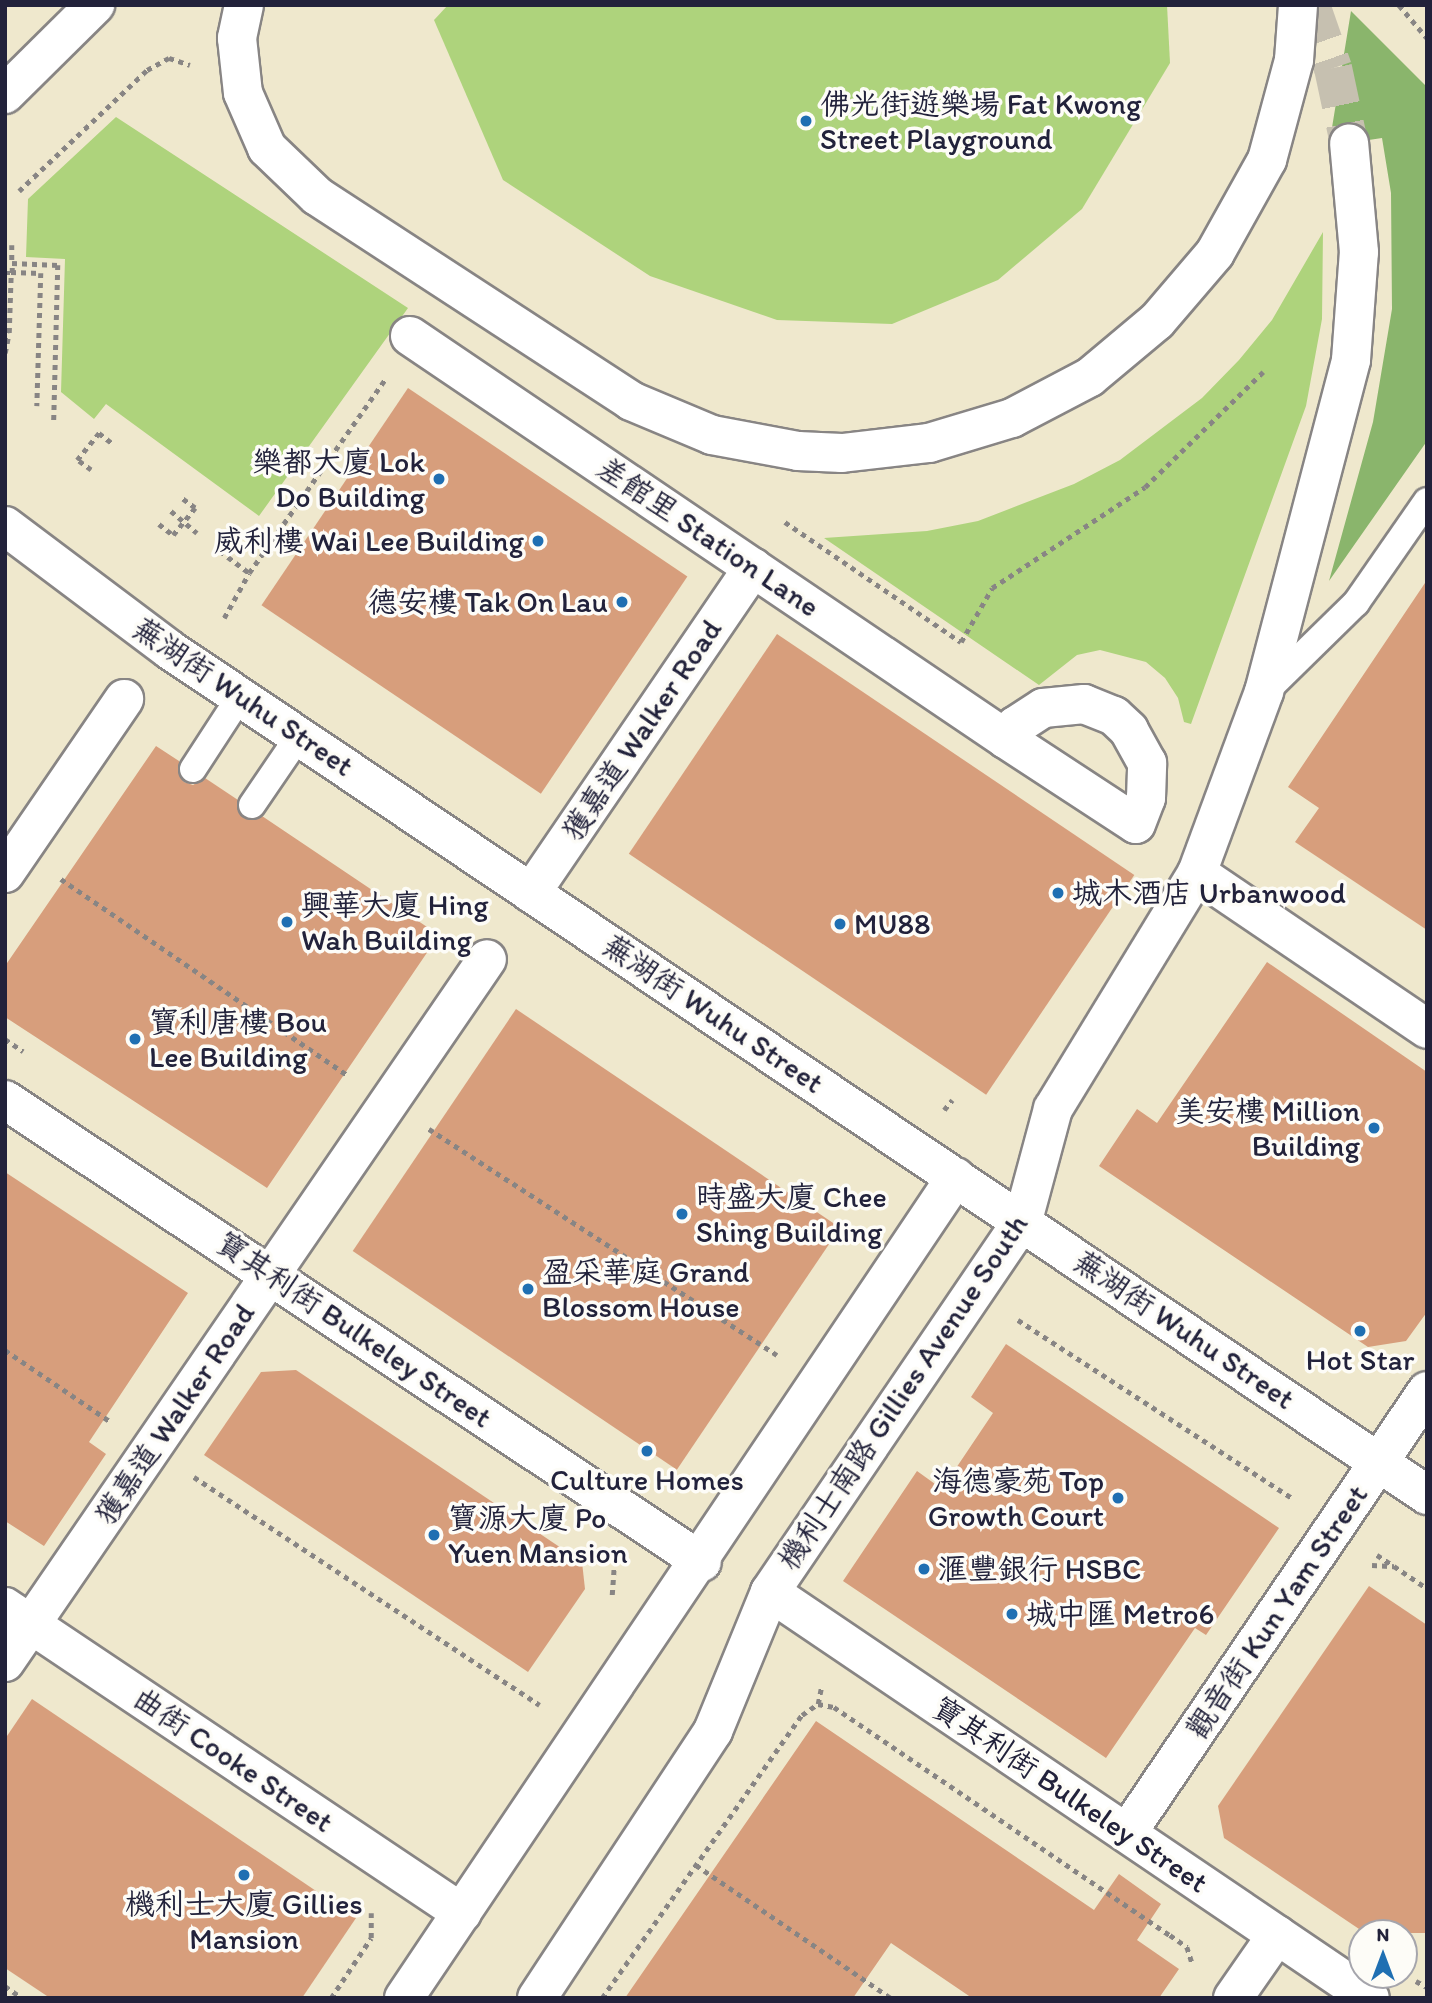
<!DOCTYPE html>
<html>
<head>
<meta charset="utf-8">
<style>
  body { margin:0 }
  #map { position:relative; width:1432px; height:2003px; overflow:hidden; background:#efe8cd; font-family:Itim,"LXGW WenKai TC",sans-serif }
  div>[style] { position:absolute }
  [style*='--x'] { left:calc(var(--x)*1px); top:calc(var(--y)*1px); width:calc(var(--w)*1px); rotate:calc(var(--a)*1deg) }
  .green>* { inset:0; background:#aed37c }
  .forest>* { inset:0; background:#8ab56c }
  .building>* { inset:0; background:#d79e7c; transform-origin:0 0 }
  .highway-tunnel>* { height:38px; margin-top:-19px; transform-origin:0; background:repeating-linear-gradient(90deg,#c6c0b0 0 38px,transparent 0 57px) }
  .path>* { height:4.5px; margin-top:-2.25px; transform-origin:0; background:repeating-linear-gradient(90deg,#888584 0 5px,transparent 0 10px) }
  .roads { filter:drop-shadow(2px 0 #888584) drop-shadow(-2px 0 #888584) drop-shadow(0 2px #888584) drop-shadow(0 -2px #888584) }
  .lane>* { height:26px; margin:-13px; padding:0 13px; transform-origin:13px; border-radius:13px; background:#fff }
  .street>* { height:38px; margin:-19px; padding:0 19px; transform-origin:19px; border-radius:19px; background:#fff }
  .secondary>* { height:38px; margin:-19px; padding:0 19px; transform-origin:19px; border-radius:19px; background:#fff }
  .highway>* { height:38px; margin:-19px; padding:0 19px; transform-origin:19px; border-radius:19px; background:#fff }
  .path-bridge>* { height:4.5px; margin-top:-2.25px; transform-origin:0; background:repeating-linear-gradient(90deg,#888584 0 5px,transparent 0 10px) }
  .dots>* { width:19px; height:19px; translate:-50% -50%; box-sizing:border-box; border:4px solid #fdfcf7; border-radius:50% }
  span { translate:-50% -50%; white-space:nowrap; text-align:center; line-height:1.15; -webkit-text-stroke:7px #fdfcf7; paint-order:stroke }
  .poi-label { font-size:30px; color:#22223b }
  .left { translate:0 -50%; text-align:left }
  .right { translate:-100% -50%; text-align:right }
  .street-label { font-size:30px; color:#22223b }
  .frame { position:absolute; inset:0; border:7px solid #22223b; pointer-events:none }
  .north { position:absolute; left:1348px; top:1919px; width:70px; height:70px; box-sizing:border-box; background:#fdfcf7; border:2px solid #a5a5ac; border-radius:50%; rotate:0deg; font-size:19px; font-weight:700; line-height:28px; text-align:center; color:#22223b }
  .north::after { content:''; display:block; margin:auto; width:24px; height:32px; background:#1f6fb2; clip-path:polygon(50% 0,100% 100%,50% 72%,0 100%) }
</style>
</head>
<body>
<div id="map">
  <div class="green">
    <div style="clip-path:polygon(448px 5px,1167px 5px,1170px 63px,1082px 209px,998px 280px,892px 324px,777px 320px,650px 276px,503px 180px,434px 20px)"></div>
    <div style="clip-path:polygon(116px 117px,408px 308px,259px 516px,106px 404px,94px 419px,61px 392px,65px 259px,26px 257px,28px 199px)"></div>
    <div style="clip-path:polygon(1323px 232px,1322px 319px,1306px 406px,1191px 724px,1184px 722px,1178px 698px,1165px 678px,1146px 662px,1100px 650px,1077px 655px,1039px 685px,824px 538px,927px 531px,978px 521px,1074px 484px,1120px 460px,1202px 398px,1239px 360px,1272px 320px)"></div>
  </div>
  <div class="forest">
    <div style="clip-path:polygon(1351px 11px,1427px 87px,1427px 441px,1329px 581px,1373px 422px,1392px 309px,1391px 193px,1382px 138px,1329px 146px)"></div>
  </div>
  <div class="building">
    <div style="left:408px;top:388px;width:337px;height:262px;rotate:34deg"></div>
    <div style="clip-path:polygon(1427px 580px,1427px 930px,1295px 842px,1319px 808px,1288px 787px)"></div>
    <div style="left:777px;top:634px;width:431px;height:265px;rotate:34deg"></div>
    <div style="clip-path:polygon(156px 746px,179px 761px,179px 775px,184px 782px,193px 785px,205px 778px,238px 800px,238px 811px,244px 818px,262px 816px,439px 935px,267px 1188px,5px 1017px,5px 966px)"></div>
    <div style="clip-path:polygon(1267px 962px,1427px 1072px,1427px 1312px,1406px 1341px,1368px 1347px,1099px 1166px,1137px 1109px,1157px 1123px)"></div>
    <div style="left:516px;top:1009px;width:391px;height:292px;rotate:34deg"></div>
    <div style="clip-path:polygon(5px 1172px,188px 1293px,89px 1442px,106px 1454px,44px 1546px,5px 1521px)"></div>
    <div style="clip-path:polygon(1006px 1344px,1279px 1528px,1206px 1635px,1195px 1628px,1106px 1758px,843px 1581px,917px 1471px,942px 1489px,993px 1413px,971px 1397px)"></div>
    <div style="clip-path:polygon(296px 1370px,582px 1562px,585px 1589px,528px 1672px,204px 1455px,261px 1372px)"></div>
    <div style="clip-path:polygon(1369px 1586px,1427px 1625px,1427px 1933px,1365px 1933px,1224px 1838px,1218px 1806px)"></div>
    <div style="clip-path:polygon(32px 1699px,356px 1918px,302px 1998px,50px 1998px,5px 1968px,5px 1739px)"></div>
    <div style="clip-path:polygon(816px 1721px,1094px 1910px,1119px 1874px,1161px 1904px,1137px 1940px,1179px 1969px,1159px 1998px,972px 1998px,891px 1943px,853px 1998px,625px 1998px)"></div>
  </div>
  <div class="highway-tunnel">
    <div style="--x:1311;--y:5;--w:67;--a:70.8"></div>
    <div style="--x:1333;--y:68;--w:77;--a:78"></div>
  </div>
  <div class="path">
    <div style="--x:1399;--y:5;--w:43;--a:49.7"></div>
    <div style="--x:19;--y:191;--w:176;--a:-43.4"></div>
    <div style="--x:147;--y:70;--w:25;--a:-29"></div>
    <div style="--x:169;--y:58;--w:22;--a:18"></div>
    <div style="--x:12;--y:245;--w:18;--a:90"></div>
    <div style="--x:12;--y:263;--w:46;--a:2.5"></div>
    <div style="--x:58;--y:265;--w:155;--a:91.5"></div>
    <div style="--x:5;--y:273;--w:7;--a:0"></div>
    <div style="--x:12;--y:273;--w:10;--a:-90"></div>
    <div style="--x:5;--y:353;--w:20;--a:-79"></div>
    <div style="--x:171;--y:511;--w:34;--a:40"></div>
    <div style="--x:785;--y:522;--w:213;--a:34.3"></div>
    <div style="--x:961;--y:642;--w:62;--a:-60.1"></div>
    <div style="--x:992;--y:588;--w:183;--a:-33.4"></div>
    <div style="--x:1145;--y:487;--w:165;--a:-44.3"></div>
    <div style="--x:159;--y:524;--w:18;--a:38"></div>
    <div style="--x:173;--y:535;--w:35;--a:-51"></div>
    <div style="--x:195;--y:508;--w:17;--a:-144"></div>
    <div style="--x:220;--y:551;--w:36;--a:37"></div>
    <div style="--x:224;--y:618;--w:51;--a:-60.9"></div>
    <div style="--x:249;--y:573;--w:238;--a:-54.9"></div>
    <div style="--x:61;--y:879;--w:349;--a:34.4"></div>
    <div style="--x:5;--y:1039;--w:22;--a:34"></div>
    <div style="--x:944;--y:1110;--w:13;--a:-51"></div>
    <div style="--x:429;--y:1129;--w:415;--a:33"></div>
    <div style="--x:1018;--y:1320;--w:329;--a:33"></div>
    <div style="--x:5;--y:1350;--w:128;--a:34.2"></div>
    <div style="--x:194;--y:1477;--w:414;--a:33.4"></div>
    <div style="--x:670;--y:1478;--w:21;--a:8"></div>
    <div style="--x:1377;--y:1555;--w:20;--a:33"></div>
    <div style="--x:1372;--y:1565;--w:22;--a:3"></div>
    <div style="--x:1394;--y:1566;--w:40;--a:34"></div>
    <div style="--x:612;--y:1595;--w:29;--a:-86"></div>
    <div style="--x:818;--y:1704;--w:16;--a:-79"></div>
    <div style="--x:696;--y:1865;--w:236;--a:34.3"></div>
    <div style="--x:1416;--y:1981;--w:13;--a:29"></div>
    <div style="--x:5;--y:1986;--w:21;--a:35"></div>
    <div style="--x:331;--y:1998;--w:72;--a:-56.3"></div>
    <div style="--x:371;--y:1938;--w:25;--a:-90"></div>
    <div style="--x:602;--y:1998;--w:347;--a:-54.8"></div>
    <div style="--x:802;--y:1715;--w:19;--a:-35"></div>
    <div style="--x:818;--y:1704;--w:16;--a:11"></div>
    <div style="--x:834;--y:1707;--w:406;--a:34.2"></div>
    <div style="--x:1170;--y:1935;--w:21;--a:35"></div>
    <div style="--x:1187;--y:1947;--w:19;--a:72"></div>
  </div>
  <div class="roads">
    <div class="lane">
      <div style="--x:1266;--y:691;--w:126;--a:-44.4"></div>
      <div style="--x:1356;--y:603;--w:124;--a:-55.2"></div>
      <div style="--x:193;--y:769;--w:86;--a:-56.9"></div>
      <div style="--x:252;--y:805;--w:83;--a:-55.7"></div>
    </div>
    <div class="street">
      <div style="--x:410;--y:336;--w:719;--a:34.07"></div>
      <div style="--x:1006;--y:739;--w:155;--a:33.2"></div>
      <div style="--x:1136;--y:824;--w:28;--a:-69"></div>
      <div style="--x:1146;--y:798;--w:35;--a:-88"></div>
      <div style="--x:1147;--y:763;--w:38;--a:-119"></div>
      <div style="--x:1129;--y:730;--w:21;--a:-137"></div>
      <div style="--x:1114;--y:716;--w:32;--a:-158"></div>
      <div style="--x:1084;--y:704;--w:41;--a:174.4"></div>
      <div style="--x:1043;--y:708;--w:33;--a:147"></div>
      <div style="--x:1015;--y:726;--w:16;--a:125"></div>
      <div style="--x:5;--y:873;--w:211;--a:-55.6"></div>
      <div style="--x:1197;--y:873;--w:278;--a:34.1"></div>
      <div style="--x:531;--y:893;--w:394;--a:-55.7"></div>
      <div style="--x:5;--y:1100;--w:836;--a:33.54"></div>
      <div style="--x:5;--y:1607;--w:550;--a:33.81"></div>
      <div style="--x:5;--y:1662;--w:852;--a:-55.56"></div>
      <div style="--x:1127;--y:1833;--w:534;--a:-55.83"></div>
      <div style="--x:1233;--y:1998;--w:77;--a:-55.1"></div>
    </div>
    <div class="secondary">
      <div style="--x:5;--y:526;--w:206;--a:36.9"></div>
      <div style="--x:170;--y:650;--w:1515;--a:33.91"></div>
      <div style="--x:770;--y:1592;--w:724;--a:34.08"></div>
      <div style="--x:404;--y:1998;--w:989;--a:-56.09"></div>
      <div style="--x:537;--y:1998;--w:320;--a:-56.6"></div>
      <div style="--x:713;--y:1731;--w:150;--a:-67.7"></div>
      <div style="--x:770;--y:1592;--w:450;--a:-55.8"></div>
      <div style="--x:1023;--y:1220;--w:115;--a:-74.9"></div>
      <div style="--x:1053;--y:1109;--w:276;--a:-58.6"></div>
      <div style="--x:1197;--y:873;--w:193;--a:-69.7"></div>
    </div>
    <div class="highway">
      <div style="--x:244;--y:5;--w:34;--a:102"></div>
      <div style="--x:237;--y:38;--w:55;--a:83.8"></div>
      <div style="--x:243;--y:93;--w:60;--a:66.4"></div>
      <div style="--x:267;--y:148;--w:69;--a:43.8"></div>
      <div style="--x:317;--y:196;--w:375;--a:33.1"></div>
      <div style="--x:631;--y:401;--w:88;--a:22.8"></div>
      <div style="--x:712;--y:435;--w:87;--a:10.5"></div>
      <div style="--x:798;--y:451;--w:44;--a:2.6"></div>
      <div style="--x:842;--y:453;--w:88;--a:-6.6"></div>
      <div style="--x:929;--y:443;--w:87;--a:-16.8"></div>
      <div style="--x:1012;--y:418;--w:88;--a:-27.7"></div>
      <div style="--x:1090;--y:377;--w:87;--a:-39.9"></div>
      <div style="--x:1157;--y:321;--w:89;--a:-49.5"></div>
      <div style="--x:1215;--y:253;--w:107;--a:-60.8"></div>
      <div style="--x:1267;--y:160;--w:104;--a:-74.9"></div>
      <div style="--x:1294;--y:60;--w:55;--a:-85.8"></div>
      <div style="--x:5;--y:94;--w:127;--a:-44.7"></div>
      <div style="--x:1264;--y:692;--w:343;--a:-75.3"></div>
      <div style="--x:1351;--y:360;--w:108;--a:-85.8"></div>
      <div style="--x:1359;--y:252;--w:109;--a:-95.2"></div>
    </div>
  </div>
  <div class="path-bridge">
    <div style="--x:9;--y:333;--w:61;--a:-88.1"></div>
    <div style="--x:11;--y:272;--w:30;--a:2"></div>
    <div style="--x:41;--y:273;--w:133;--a:91.7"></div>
    <div style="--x:91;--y:470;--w:17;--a:-144"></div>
    <div style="--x:77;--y:460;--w:35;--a:-51"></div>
    <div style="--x:99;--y:433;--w:16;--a:38"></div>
  </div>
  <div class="dots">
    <div style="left:806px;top:121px;background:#1f6fb2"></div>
    <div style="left:439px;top:479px;background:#1f6fb2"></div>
    <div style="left:538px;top:541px;background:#1f6fb2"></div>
    <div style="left:622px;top:602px;background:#1f6fb2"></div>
    <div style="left:1058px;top:893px;background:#1f6fb2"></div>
    <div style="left:287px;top:922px;background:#1f6fb2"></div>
    <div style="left:840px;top:924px;background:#1f6fb2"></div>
    <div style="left:135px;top:1039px;background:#1f6fb2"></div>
    <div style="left:1374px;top:1128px;background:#1f6fb2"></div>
    <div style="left:682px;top:1214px;background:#1f6fb2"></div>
    <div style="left:528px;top:1289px;background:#1f6fb2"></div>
    <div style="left:1360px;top:1331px;background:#1f6fb2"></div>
    <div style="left:647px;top:1451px;background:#1f6fb2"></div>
    <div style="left:1118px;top:1498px;background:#1f6fb2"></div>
    <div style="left:434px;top:1535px;background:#1f6fb2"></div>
    <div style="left:924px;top:1569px;background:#1f6fb2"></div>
    <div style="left:1012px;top:1614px;background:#1f6fb2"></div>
    <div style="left:244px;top:1875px;background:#1f6fb2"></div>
  </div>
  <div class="poi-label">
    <span class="left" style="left:820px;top:121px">佛光街遊樂場 Fat Kwong<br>Street Playground</span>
    <span class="right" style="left:425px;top:479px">樂都大廈 Lok<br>Do Building</span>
    <span class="right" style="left:524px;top:541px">威利樓 Wai Lee Building</span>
    <span class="right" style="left:608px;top:602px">德安樓 Tak On Lau</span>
    <span class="left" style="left:1072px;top:893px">城木酒店 Urbanwood</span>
    <span class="left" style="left:301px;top:922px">興華大廈 Hing<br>Wah Building</span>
    <span class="left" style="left:854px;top:924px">MU88</span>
    <span class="left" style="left:149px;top:1039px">寶利唐樓 Bou<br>Lee Building</span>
    <span class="right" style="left:1360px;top:1128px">美安樓 Million<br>Building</span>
    <span class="left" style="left:696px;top:1214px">時盛大廈 Chee<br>Shing Building</span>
    <span class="left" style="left:542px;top:1289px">盈采華庭 Grand<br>Blossom House</span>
    <span style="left:1360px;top:1360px">Hot Star</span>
    <span style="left:647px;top:1480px">Culture Homes</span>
    <span class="right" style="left:1104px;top:1498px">海德豪苑 Top<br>Growth Court</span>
    <span class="left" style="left:448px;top:1535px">寶源大廈 Po<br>Yuen Mansion</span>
    <span class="left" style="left:938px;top:1569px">滙豐銀行 HSBC</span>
    <span class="left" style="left:1026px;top:1614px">城中匯 Metro6</span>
    <span style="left:244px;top:1921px">機利士大廈 Gillies<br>Mansion</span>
  </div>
  <div class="street-label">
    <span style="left:708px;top:537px;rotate:34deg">差館里 Station Lane</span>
    <span style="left:243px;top:697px;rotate:34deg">蕪湖街 Wuhu Street</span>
    <span style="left:642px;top:730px;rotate:-56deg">獲嘉道 Walker Road</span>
    <span style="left:713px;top:1014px;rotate:34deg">蕪湖街 Wuhu Street</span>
    <span style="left:354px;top:1330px;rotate:34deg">寶其利街 Bulkeley Street</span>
    <span style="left:1184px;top:1330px;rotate:34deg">蕪湖街 Wuhu Street</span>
    <span style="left:903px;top:1392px;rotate:-56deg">機利士南路 Gillies Avenue South</span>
    <span style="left:175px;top:1414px;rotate:-56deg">獲嘉道 Walker Road</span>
    <span style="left:1277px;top:1612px;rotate:-56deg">觀音街 Kun Yam Street</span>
    <span style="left:233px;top:1760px;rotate:34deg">曲街 Cooke Street</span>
    <span style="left:1070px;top:1795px;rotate:34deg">寶其利街 Bulkeley Street</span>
  </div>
  <div class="frame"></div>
  <div class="north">N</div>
</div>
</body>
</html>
